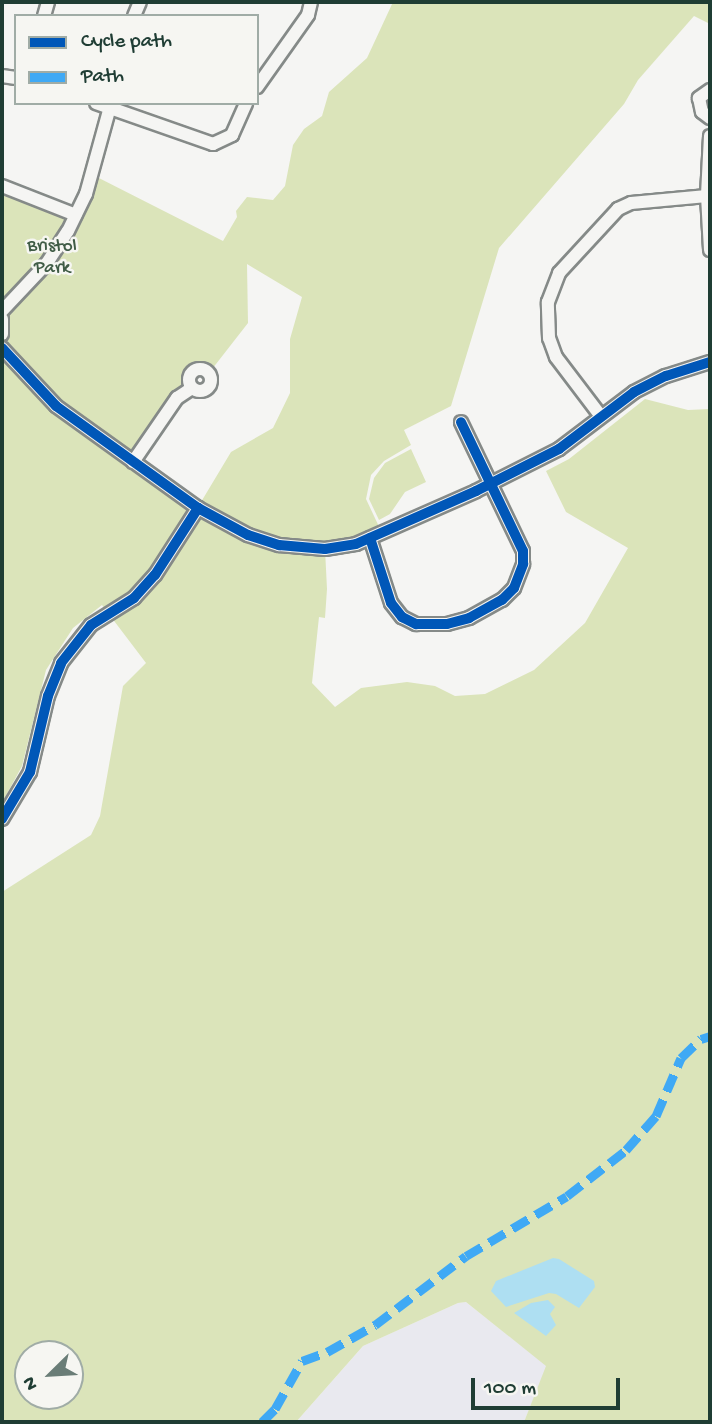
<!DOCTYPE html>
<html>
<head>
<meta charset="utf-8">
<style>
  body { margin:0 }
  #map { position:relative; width:712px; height:1424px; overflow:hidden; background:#f5f5f3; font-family:"Gochi Hand",sans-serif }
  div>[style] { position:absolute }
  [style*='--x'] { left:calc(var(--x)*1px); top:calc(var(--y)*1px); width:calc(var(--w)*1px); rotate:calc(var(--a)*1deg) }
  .built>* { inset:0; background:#e9e9ef }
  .green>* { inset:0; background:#dbe4ba }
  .water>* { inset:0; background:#aedff2 }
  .roads { filter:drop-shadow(2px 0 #858a88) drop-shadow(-2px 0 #858a88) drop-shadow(0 2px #858a88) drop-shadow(0 -2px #858a88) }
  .minor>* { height:12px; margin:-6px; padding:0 6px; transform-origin:6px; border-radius:6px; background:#f5f5f3 }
  .minor>.ring { margin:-6px; padding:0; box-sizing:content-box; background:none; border:12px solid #f5f5f3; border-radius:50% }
  .quiet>* { height:9px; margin-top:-4.5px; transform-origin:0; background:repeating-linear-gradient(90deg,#3fa9f5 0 18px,transparent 0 27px) }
  .cycleway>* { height:10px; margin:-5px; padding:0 5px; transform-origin:5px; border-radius:5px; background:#0057b8 }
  span { translate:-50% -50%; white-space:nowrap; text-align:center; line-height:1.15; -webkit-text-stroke:5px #f6f6f2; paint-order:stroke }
  .park-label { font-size:19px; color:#405c46 }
  .frame { position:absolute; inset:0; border:4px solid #1f3d34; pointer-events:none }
  .legend { position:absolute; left:14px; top:14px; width:245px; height:91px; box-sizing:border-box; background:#f6f6f2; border:2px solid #a0aca6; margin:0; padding:9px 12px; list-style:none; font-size:21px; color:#1f3d34 }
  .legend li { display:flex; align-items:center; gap:14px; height:35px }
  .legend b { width:35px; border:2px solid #a0aca6 }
  .north { position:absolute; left:14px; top:1340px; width:70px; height:70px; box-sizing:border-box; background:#f6f6f2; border:2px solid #a0aca6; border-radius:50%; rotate:246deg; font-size:19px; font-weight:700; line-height:28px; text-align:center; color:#1f3d34 }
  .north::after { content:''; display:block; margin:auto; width:24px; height:32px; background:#6a7d77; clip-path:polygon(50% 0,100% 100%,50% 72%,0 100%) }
  .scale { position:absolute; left:471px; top:1378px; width:149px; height:32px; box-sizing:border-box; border:4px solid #1f3d34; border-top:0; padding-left:9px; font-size:21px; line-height:24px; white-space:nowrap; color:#1f3d34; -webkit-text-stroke:5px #f6f6f2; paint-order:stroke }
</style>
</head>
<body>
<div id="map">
  <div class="built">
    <div style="clip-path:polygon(466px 1302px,547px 1366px,524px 1422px,296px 1422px,363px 1346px,458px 1303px)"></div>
  </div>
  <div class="green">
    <div style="clip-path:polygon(evenodd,393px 2px,710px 2px,710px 24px,694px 16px,638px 80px,624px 104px,499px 248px,451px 406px,404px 430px,411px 445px,384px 461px,371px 475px,366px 499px,382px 533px,325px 549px,327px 589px,325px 618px,319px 617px,312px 683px,335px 707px,361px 688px,407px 682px,435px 686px,455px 696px,485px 694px,534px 670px,585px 623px,628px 548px,566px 512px,546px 471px,569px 459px,645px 399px,688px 410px,710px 409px,710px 1422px,524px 1422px,546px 1366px,466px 1302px,458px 1303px,363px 1346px,296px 1422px,2px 1422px,2px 892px,91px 835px,100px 816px,123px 686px,146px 663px,102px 605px,73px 628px,46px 670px,22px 766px,2px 803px,2px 186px,76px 214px,91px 174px,223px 241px,237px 217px,236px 211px,247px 197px,273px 200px,285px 186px,293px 145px,304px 129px,322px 116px,329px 92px,367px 58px,393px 2px,247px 264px,302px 297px,290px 339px,290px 393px,273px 428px,231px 452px,198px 507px,133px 462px,190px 384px,192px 373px,198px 369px,209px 373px,248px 323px,247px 264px,393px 2px,28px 1354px,70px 1354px,70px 1396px,28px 1396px,28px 1354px)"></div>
    <div style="clip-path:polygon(411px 449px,426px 482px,405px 492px,390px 514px,379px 520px,369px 499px,374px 478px,385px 463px)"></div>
  </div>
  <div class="water">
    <div style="clip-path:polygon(553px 1258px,559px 1259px,594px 1281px,595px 1287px,579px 1308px,556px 1294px,549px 1293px,506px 1307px,491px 1291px,496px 1281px)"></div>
    <div style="clip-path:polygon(548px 1300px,555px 1307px,550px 1314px,556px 1325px,546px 1336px,514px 1313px,531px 1303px)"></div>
  </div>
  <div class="roads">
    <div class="minor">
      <div style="--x:44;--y:16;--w:15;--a:-74"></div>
      <div style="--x:134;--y:16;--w:15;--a:-67"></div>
      <div style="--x:2;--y:76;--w:14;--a:8"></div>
      <div style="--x:257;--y:87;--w:88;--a:-54.7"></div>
      <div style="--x:308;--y:15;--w:13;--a:-77"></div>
      <div style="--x:710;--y:90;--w:14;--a:144"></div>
      <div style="--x:699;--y:98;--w:14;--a:78"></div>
      <div style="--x:702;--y:112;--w:10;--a:37"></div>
      <div style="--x:96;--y:103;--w:124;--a:19.3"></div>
      <div style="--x:213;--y:144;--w:21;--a:-25"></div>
      <div style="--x:232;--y:135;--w:35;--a:-66"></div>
      <div style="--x:710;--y:136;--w:60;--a:92.9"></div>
      <div style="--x:707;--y:196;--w:54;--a:86.8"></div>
      <div style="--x:2;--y:186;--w:79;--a:21.4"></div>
      <div style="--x:2;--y:311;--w:66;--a:-46.8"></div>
      <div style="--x:47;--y:263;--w:38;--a:-57"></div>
      <div style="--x:68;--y:231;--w:41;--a:-64.1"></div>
      <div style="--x:86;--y:194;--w:94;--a:-74.6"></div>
      <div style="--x:2;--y:319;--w:15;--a:90"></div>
      <div style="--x:2;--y:348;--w:79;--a:47"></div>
      <div style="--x:56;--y:406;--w:175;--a:35.7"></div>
      <div style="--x:198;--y:508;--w:57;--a:28.4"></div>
      <div style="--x:248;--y:535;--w:33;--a:18"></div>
      <div style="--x:279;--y:545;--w:46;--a:5"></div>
      <div style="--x:325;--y:549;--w:31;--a:-9"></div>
      <div style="--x:356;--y:544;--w:131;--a:-23.8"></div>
      <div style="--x:476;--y:491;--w:93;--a:-26.8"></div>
      <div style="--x:559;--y:449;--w:94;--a:-37.2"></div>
      <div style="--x:634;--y:392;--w:36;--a:-27"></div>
      <div style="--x:666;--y:376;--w:46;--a:-17.7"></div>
      <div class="ring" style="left:189px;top:369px;width:10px;height:10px"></div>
      <div style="--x:600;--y:415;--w:73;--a:-127.2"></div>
      <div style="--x:556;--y:357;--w:20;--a:-110"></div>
      <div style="--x:549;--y:338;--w:36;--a:-92"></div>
      <div style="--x:548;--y:302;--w:31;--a:-69"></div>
      <div style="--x:559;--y:273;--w:87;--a:-47.3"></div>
      <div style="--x:618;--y:209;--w:14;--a:-25"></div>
      <div style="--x:631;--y:203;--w:76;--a:-5.3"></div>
      <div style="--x:133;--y:462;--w:78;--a:-55.5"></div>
      <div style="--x:177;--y:398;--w:18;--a:-34"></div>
      <div style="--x:370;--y:538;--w:68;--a:72.1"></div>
      <div style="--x:391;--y:603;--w:18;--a:52"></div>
      <div style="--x:402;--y:617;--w:16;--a:27"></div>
      <div style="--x:416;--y:624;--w:31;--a:0"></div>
      <div style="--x:447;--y:624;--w:23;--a:-15"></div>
      <div style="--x:469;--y:618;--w:38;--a:-29"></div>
      <div style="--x:502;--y:600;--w:17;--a:-45"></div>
      <div style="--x:514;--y:588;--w:26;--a:-69"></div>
      <div style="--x:523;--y:564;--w:13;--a:-90"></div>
      <div style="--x:523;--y:551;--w:143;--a:-115.7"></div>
      <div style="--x:2;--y:819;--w:55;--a:-59.2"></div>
      <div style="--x:30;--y:772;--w:78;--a:-76.7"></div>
      <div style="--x:48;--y:696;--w:35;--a:-68"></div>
      <div style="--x:61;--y:663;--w:48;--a:-51.7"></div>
      <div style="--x:91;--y:625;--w:51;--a:-32.1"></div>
      <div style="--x:134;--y:598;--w:31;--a:-48"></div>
      <div style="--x:155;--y:575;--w:80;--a:-57.3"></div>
    </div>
  </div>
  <div class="quiet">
    <div style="--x:262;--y:1422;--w:18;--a:-45"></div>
    <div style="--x:275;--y:1409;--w:55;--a:-60.6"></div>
    <div style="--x:302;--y:1361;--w:27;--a:-20"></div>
    <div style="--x:327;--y:1352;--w:55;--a:-29.4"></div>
    <div style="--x:375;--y:1325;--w:114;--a:-37.2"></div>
    <div style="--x:466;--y:1256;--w:117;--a:-30.7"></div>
    <div style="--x:567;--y:1196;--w:75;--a:-37.9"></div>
    <div style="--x:626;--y:1150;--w:45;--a:-48.6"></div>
    <div style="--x:656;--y:1116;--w:63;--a:-66.7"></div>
    <div style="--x:681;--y:1058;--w:28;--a:-44"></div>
    <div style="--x:701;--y:1039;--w:9;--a:-18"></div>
  </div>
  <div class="cycleway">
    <div style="--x:2;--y:348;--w:79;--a:47"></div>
    <div style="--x:56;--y:406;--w:175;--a:35.7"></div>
    <div style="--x:198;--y:508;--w:57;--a:28.4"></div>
    <div style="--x:248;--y:535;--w:33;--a:18"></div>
    <div style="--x:279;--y:545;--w:46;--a:5"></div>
    <div style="--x:325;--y:549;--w:31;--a:-9"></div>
    <div style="--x:356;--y:544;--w:131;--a:-23.8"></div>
    <div style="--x:476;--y:491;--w:93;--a:-26.8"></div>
    <div style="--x:559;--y:449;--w:94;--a:-37.2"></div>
    <div style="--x:634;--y:392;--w:36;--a:-27"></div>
    <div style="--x:666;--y:376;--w:46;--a:-17.7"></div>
    <div style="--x:370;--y:538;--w:68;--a:72.1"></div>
    <div style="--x:391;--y:603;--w:18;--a:52"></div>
    <div style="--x:402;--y:617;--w:16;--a:27"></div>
    <div style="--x:416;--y:624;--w:31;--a:0"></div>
    <div style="--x:447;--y:624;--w:23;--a:-15"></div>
    <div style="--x:469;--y:618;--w:38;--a:-29"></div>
    <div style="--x:502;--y:600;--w:17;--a:-45"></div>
    <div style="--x:514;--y:588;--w:26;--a:-69"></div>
    <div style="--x:523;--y:564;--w:13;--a:-90"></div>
    <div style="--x:523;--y:551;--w:143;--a:-115.7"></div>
    <div style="--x:2;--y:819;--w:55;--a:-59.2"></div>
    <div style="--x:30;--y:772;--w:78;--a:-76.7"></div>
    <div style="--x:48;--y:696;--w:35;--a:-68"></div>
    <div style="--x:61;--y:663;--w:48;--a:-51.7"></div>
    <div style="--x:91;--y:625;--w:51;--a:-32.1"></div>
    <div style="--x:134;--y:598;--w:31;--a:-48"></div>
    <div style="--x:155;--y:575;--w:80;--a:-57.3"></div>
  </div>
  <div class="park-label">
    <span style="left:52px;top:258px">Bristol<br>Park</span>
  </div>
  <div class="frame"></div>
  <ul class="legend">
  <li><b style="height:9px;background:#0057b8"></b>Cycle path</li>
  <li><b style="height:9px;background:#3fa9f5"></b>Path</li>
  </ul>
  <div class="north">N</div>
  <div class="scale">100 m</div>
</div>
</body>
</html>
